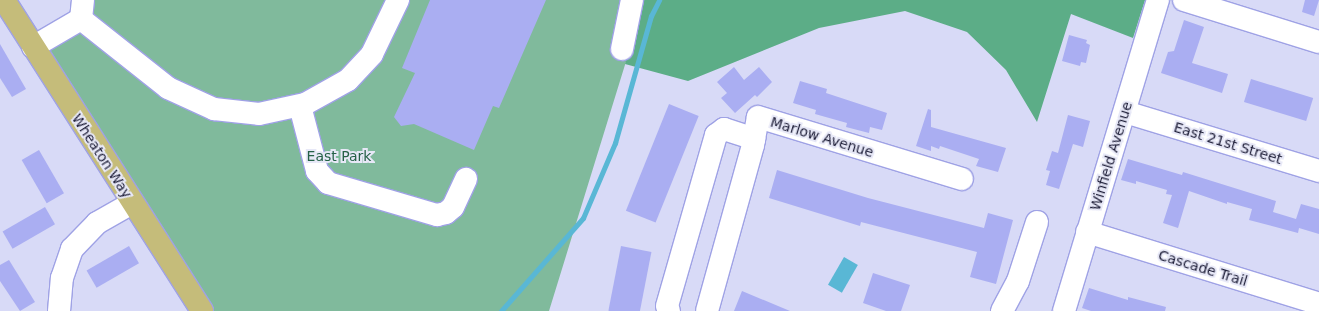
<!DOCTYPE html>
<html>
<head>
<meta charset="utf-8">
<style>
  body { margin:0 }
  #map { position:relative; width:1319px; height:311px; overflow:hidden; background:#d8daf7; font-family:"DejaVu Sans",sans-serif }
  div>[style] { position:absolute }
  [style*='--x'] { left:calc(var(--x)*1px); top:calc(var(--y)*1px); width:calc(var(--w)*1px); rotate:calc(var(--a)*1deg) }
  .green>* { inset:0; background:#80ba9c }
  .forest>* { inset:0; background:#5cad87 }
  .water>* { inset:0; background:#59b7d5; transform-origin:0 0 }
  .stream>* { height:5px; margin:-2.5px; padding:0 2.5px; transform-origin:2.5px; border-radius:2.5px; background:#59b7d5 }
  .building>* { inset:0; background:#aaaef2; transform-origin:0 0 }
  .roads { filter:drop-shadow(1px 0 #9fa2e5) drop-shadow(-1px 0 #9fa2e5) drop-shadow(0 1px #9fa2e5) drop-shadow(0 -1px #9fa2e5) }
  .minor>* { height:22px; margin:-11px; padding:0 11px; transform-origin:11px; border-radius:11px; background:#fff }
  .major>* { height:22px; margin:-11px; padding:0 11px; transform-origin:11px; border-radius:11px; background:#c5bc7a }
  span { translate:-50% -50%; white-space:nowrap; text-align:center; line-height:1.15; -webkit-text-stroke:4px #e7e8f7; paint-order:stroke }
  .street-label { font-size:14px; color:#1c1c36 }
  .park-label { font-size:14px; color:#256147 }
</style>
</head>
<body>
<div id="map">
  <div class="green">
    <div style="clip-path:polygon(83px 0,645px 0,549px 311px,202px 311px,33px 47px,53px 34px)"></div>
  </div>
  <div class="forest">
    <div style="clip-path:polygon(644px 0,1145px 0,1133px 38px,1071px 14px,1037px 122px,1006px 70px,967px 32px,905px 11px,819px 28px,688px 81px,625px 64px)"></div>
  </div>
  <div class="water">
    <div style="left:844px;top:257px;width:16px;height:32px;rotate:30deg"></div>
  </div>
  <div class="stream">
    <div style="--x:501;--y:311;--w:124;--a:-48.6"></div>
    <div style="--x:583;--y:218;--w:82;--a:-66.9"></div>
    <div style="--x:615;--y:143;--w:132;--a:-74.2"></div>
    <div style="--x:651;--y:16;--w:18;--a:-63"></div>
  </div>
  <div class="building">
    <div style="clip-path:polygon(430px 0,546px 0,499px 108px,493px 106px,474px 150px,414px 124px,401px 126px,394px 117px,415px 73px,402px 68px)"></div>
    <div style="clip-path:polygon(1305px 0,1319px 0,1314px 16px,1302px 12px)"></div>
    <div style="clip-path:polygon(1184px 20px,1204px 27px,1192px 63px,1228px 74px,1222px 93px,1161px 73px,1168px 52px,1174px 51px)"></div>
    <div style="clip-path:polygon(1069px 35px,1087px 40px,1086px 43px,1090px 45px,1086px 63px,1081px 62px,1080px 66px,1062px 61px)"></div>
    <div style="clip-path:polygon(0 44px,26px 89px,12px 97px,0 78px)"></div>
    <div style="clip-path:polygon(734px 67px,744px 80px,759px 67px,772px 82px,757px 97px,755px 95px,735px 113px,721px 98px,727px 93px,717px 82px)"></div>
    <div style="left:1251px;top:79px;width:65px;height:24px;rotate:17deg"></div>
    <div style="clip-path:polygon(800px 81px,827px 89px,826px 93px,887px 113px,882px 130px,870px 127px,869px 133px,846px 127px,847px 123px,815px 114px,816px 110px,793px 103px)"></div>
    <div style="left:669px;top:104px;width:32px;height:115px;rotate:22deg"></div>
    <div style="clip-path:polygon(928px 109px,931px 110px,931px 127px,1006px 148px,998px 172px,976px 166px,979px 159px,940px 146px,939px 149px,931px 146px,931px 151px,916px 146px)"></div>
    <div style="clip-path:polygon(1068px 115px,1090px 121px,1083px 147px,1073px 144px,1059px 189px,1046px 185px,1050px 171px,1046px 170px,1052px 151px,1058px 153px)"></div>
    <div style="left:39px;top:150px;width:50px;height:20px;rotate:60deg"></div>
    <div style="clip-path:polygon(1128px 159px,1182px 175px,1183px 172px,1276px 201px,1273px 212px,1296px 219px,1301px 204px,1319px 209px,1319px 234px,1299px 228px,1298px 233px,1249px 220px,1252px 209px,1227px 202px,1227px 204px,1189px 191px,1178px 228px,1163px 223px,1172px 195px,1166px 194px,1167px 190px,1136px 181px,1136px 184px,1121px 180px)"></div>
    <div style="clip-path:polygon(777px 170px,868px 198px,984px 228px,988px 213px,1013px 220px,996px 284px,970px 277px,977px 252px,861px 222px,860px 226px,769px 198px)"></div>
    <div style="left:45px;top:207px;width:20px;height:49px;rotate:60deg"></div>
    <div style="left:129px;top:246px;width:20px;height:49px;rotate:60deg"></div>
    <div style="left:621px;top:246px;width:31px;height:66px;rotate:11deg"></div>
    <div style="clip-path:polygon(9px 260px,35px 302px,20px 311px,0 281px,0 265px)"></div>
    <div style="clip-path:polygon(873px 273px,910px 285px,901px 311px,886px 311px,863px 303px)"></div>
    <div style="clip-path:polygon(1089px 288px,1128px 300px,1128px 297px,1166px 307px,1165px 311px,1091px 311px,1082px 308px)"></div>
    <div style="clip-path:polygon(742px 291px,790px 311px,734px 311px)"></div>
  </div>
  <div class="roads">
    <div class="minor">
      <div style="--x:1184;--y:0;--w:141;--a:17.3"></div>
      <div style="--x:81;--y:19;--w:111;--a:38.4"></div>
      <div style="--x:168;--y:88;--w:51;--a:24.5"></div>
      <div style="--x:214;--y:109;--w:45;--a:6.3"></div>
      <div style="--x:259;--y:114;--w:47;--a:-12.3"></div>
      <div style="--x:305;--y:104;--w:49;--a:-29.2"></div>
      <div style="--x:348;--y:80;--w:35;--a:-47"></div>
      <div style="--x:372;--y:54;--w:60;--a:-64.3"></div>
      <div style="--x:33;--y:47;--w:56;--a:-30.3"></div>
      <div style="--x:81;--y:19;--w:19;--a:-84"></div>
      <div style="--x:622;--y:49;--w:50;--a:-78.5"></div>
      <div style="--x:300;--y:106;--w:67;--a:75.3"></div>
      <div style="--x:317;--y:171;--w:16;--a:47"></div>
      <div style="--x:328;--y:183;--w:114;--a:16.4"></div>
      <div style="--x:437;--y:215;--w:9;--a:-13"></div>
      <div style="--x:446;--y:213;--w:9;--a:-41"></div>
      <div style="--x:453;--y:207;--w:31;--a:-65"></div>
      <div style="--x:1125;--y:112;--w:203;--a:16.9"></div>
      <div style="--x:1087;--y:232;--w:243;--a:17.2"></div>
      <div style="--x:59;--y:311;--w:33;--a:-85"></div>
      <div style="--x:62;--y:278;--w:31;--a:-71"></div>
      <div style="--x:72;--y:249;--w:36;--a:-46"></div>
      <div style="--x:97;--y:223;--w:40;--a:-29.7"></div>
      <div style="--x:669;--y:311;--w:5;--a:-112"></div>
      <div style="--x:667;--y:306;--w:178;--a:-74"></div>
      <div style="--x:716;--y:135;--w:10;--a:-37"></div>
      <div style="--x:724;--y:129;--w:32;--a:18"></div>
      <div style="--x:707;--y:311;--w:172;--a:-74.5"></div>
      <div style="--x:753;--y:145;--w:28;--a:-80"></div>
      <div style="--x:758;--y:117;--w:213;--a:16.9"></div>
      <div style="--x:1002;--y:311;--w:34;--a:-62"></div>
      <div style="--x:1018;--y:281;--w:62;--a:-72.1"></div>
      <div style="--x:1064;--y:311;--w:325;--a:-73.2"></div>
    </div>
    <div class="major">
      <div style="--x:4;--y:0;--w:369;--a:57.5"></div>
    </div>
  </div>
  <div class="street-label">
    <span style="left:822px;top:137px;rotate:17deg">Marlow Avenue</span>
    <span style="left:1228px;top:143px;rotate:17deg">East 21st Street</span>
    <span style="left:102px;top:156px;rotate:57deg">Wheaton Way</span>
    <span style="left:1111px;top:156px;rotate:-73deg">Winfield Avenue</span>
    <span style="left:1203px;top:268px;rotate:17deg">Cascade Trail</span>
  </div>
  <div class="park-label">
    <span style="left:339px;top:156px">East Park</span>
  </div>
</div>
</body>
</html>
